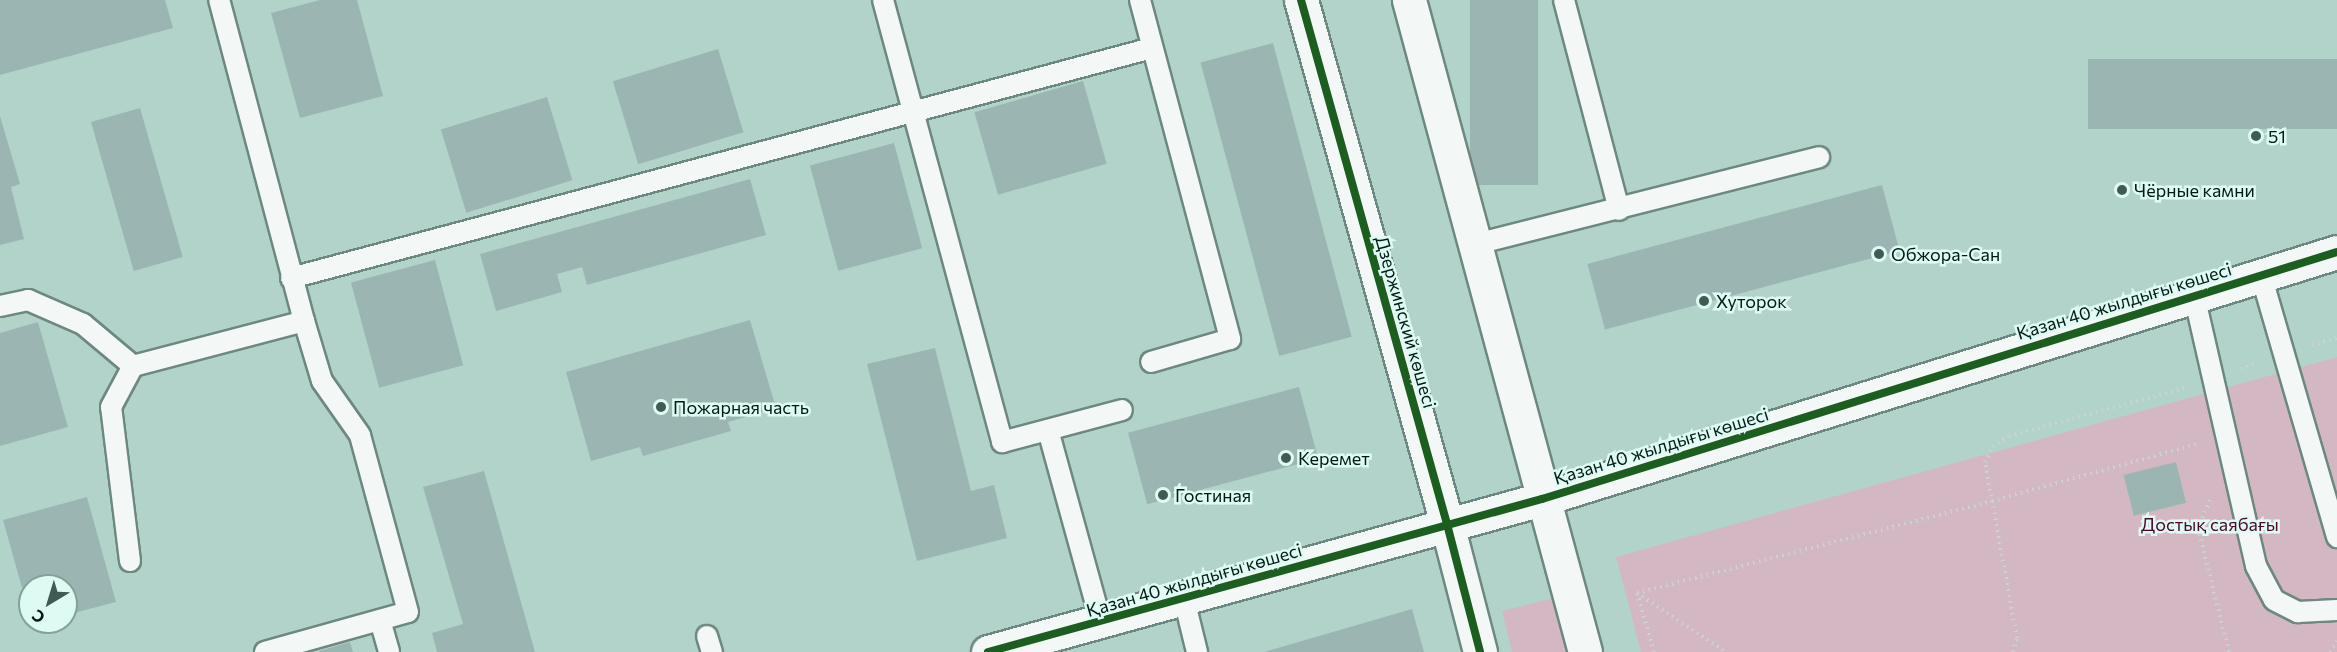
<!DOCTYPE html>
<html>
<head>
<meta charset="utf-8">
<style>
  body { margin:0 }
  #map { position:relative; width:2337px; height:652px; overflow:hidden; background:#b2d3ca; font-family:Commissioner,sans-serif }
  div>[style] { position:absolute }
  [style*='--x'] { left:calc(var(--x)*1px); top:calc(var(--y)*1px); width:calc(var(--w)*1px); rotate:calc(var(--a)*1deg) }
  .green>* { inset:0; background:#d3b8c3 }
  .building>* { inset:0; background:#9bb6b2; transform-origin:0 0 }
  .path>* { height:4px; margin-top:-2px; transform-origin:0; background:repeating-linear-gradient(90deg,#cad4d1 0 1.5px,transparent 0 6px) }
  .roads { filter:drop-shadow(2px 0 #6d8881) drop-shadow(-2px 0 #6d8881) drop-shadow(0 2px #6d8881) drop-shadow(0 -2px #6d8881) }
  .service>* { height:20px; margin:-10px; padding:0 10px; transform-origin:10px; border-radius:10px; background:#f3f8f7 }
  .minor>* { height:33px; margin:-16.5px; padding:0 16.5px; transform-origin:16.5px; border-radius:16.5px; background:#f3f8f7 }
  .tertiary>* { height:33px; margin:-16.5px; padding:0 16.5px; transform-origin:16.5px; border-radius:16.5px; background:#f3f8f7 }
  .cycleway>* { height:8px; margin:-4px; padding:0 4px; transform-origin:4px; border-radius:4px; background:#1b5e20 }
  .dots>* { width:16px; height:16px; translate:-50% -50%; box-sizing:border-box; border:3px solid #ddfbf2; border-radius:50% }
  span { translate:-50% -50%; white-space:nowrap; text-align:center; line-height:1.15; -webkit-text-stroke:5px #ddfbf2; paint-order:stroke }
  .poi-label { font-size:18px; color:#021a14 }
  .left { translate:0 -50%; text-align:left }
  .street-label { font-size:18px; color:#021a14 }
  .park-label { font-size:18px; color:#4d062b }
  .north { position:absolute; left:18px; top:574px; width:60px; height:60px; box-sizing:border-box; background:#ddfbf2; border:2px solid #85a199; border-radius:50%; rotate:218deg; font-size:16px; font-weight:700; line-height:24px; text-align:center; color:#021a14 }
  .north::after { content:''; display:block; margin:auto; width:21px; height:27px; background:#405b54; clip-path:polygon(50% 0,100% 100%,50% 72%,0 100%) }
</style>
</head>
<body>
<div id="map">
  <div class="green">
    <div style="clip-path:polygon(2337px 357px,2337px 652px,1641px 652px,1616px 557px)"></div>
    <div style="clip-path:polygon(1558px 597px,1573px 652px,1512px 652px,1502px 611px)"></div>
  </div>
  <div class="building">
    <div style="clip-path:polygon(0 0,165px 0,173px 28px,0 75px)"></div>
    <div style="clip-path:polygon(320px 0,357px 0,383px 96px,300px 118px,271px 13px)"></div>
    <div style="left:1470px;top:0;width:68px;height:185px"></div>
    <div style="left:1273px;top:43px;width:304px;height:75px;rotate:75deg"></div>
    <div style="left:718px;top:49px;width:87px;height:110px;rotate:73deg"></div>
    <div style="left:2337px;top:59px;width:70px;height:249px;rotate:90deg"></div>
    <div style="left:1083px;top:81px;width:86px;height:113px;rotate:74deg"></div>
    <div style="left:547px;top:97px;width:87px;height:111px;rotate:73deg"></div>
    <div style="left:140px;top:108px;width:155px;height:51px;rotate:74deg"></div>
    <div style="clip-path:polygon(0 116px,20px 184px,11px 187px,24px 239px,0 245px)"></div>
    <div style="left:894px;top:143px;width:109px;height:87px;rotate:75deg"></div>
    <div style="clip-path:polygon(750px 179px,766px 235px,587px 285px,582px 267px,557px 274px,562px 292px,496px 311px,480px 254px)"></div>
    <div style="left:1882px;top:185px;width:68px;height:305px;rotate:75deg"></div>
    <div style="left:435px;top:260px;width:109px;height:87px;rotate:75deg"></div>
    <div style="clip-path:polygon(750px 320px,776px 408px,728px 422px,731px 431px,643px 456px,640px 447px,591px 461px,566px 372px)"></div>
    <div style="clip-path:polygon(38px 322px,68px 427px,0 446px,0 333px)"></div>
    <div style="clip-path:polygon(935px 348px,971px 491px,994px 485px,1007px 538px,917px 561px,867px 364px)"></div>
    <div style="left:1299px;top:387px;width:74px;height:177px;rotate:75deg"></div>
    <div style="left:2176px;top:462px;width:42px;height:54px;rotate:76deg"></div>
    <div style="clip-path:polygon(484px 471px,535px 652px,437px 652px,432px 633px,463px 624px,423px 487px)"></div>
    <div style="clip-path:polygon(87px 497px,116px 602px,66px 615px,66px 586px,30px 586px,29px 613px,3px 520px)"></div>
    <div style="clip-path:polygon(1412px 609px,1424px 652px,1267px 652px,1267px 651px)"></div>
    <div style="clip-path:polygon(350px 642px,353px 652px,319px 652px,319px 651px)"></div>
  </div>
  <div class="path">
    <div style="--x:2312;--y:345;--w:26;--a:-16"></div>
    <div style="--x:2241;--y:369;--w:17;--a:-21"></div>
    <div style="--x:2210;--y:500;--w:30;--a:113"></div>
    <div style="--x:2198;--y:528;--w:128;--a:76"></div>
    <div style="--x:1637;--y:593;--w:107;--a:33.5"></div>
    <div style="--x:1654;--y:652;--w:61;--a:-106.1"></div>
    <div style="--x:1637;--y:593;--w:367;--a:-14.5"></div>
    <div style="--x:1992;--y:501;--w:214;--a:-15.5"></div>
    <div style="--x:2013;--y:652;--w:15;--a:-74"></div>
    <div style="--x:2017;--y:638;--w:179;--a:-100.3"></div>
    <div style="--x:1985;--y:462;--w:17;--a:-62"></div>
    <div style="--x:1993;--y:447;--w:19;--a:-35"></div>
    <div style="--x:2009;--y:436;--w:183;--a:-15.2"></div>
    <div style="--x:2330;--y:652;--w:13;--a:-58"></div>
  </div>
  <div class="roads">
    <div class="service">
      <div style="--x:883;--y:0;--w:458;--a:74.9"></div>
      <div style="--x:1002;--y:442;--w:124;--a:-14.9"></div>
      <div style="--x:1140;--y:0;--w:351;--a:75.1"></div>
      <div style="--x:1230;--y:339;--w:82;--a:163.8"></div>
      <div style="--x:1564;--y:0;--w:217;--a:75.3"></div>
      <div style="--x:1476;--y:244;--w:354;--a:-14.2"></div>
      <div style="--x:2261;--y:275;--w:273;--a:73.8"></div>
      <div style="--x:291;--y:278;--w:891;--a:-14.96"></div>
      <div style="--x:2194;--y:295;--w:278;--a:77.1"></div>
      <div style="--x:2256;--y:566;--w:38;--a:62"></div>
      <div style="--x:2274;--y:600;--w:27;--a:27"></div>
      <div style="--x:2298;--y:612;--w:39;--a:-3"></div>
      <div style="--x:0;--y:306;--w:29;--a:-12"></div>
      <div style="--x:28;--y:300;--w:60;--a:23.6"></div>
      <div style="--x:83;--y:324;--w:65;--a:40"></div>
      <div style="--x:133;--y:366;--w:177;--a:-14.7"></div>
      <div style="--x:304;--y:321;--w:332;--a:-104.8"></div>
      <div style="--x:1048;--y:430;--w:199;--a:74.6"></div>
      <div style="--x:130;--y:561;--w:155;--a:-97"></div>
      <div style="--x:111;--y:407;--w:47;--a:-61.8"></div>
      <div style="--x:1184;--y:599;--w:55;--a:76.2"></div>
      <div style="--x:380;--y:620;--w:33;--a:74"></div>
      <div style="--x:707;--y:636;--w:17;--a:73"></div>
      <div style="--x:265;--y:652;--w:148;--a:-15.6"></div>
      <div style="--x:408;--y:612;--w:183;--a:-105.2"></div>
      <div style="--x:360;--y:435;--w:66;--a:-125.1"></div>
      <div style="--x:322;--y:381;--w:63;--a:-106.7"></div>
    </div>
    <div class="minor">
      <div style="--x:1301;--y:0;--w:544;--a:74.43"></div>
      <div style="--x:1447;--y:524;--w:132;--a:75.5"></div>
      <div style="--x:1409;--y:0;--w:675;--a:74.89"></div>
    </div>
    <div class="tertiary">
      <div style="--x:988;--y:652;--w:575;--a:-15.44"></div>
      <div style="--x:1542;--y:499;--w:832;--a:-17.26"></div>
    </div>
  </div>
  <div class="cycleway">
    <div style="--x:1301;--y:0;--w:544;--a:74.43"></div>
    <div style="--x:1447;--y:524;--w:132;--a:75.5"></div>
    <div style="--x:988;--y:652;--w:575;--a:-15.44"></div>
    <div style="--x:1542;--y:499;--w:832;--a:-17.26"></div>
  </div>
  <div class="dots">
    <div style="left:2256px;top:136px;background:#405b54"></div>
    <div style="left:2122px;top:190px;background:#405b54"></div>
    <div style="left:1879px;top:254px;background:#405b54"></div>
    <div style="left:1704px;top:301px;background:#405b54"></div>
    <div style="left:661px;top:407px;background:#405b54"></div>
    <div style="left:1286px;top:458px;background:#405b54"></div>
    <div style="left:1163px;top:495px;background:#405b54"></div>
  </div>
  <div class="poi-label">
    <span class="left" style="left:2268px;top:136px">51</span>
    <span class="left" style="left:2134px;top:190px">Чёрные камни</span>
    <span class="left" style="left:1891px;top:254px">Обжора-Сан</span>
    <span class="left" style="left:1716px;top:301px">Хуторок</span>
    <span class="left" style="left:673px;top:407px">Пожарная часть</span>
    <span class="left" style="left:1298px;top:458px">Керемет</span>
    <span class="left" style="left:1175px;top:495px">Гостиная</span>
  </div>
  <div class="street-label">
    <span style="left:2124px;top:301px;rotate:-17deg">Қазан 40 жылдығы көшесі</span>
    <span style="left:1406px;top:322px;rotate:74deg">Дзержинский көшесі</span>
    <span style="left:1661px;top:446px;rotate:-17deg">Қазан 40 жылдығы көшесі</span>
    <span style="left:1194px;top:580px;rotate:-16deg">Қазан 40 жылдығы көшесі</span>
  </div>
  <div class="park-label">
    <span style="left:2210px;top:524px">Достық саябағы</span>
  </div>
  <div class="north">С</div>
</div>
</body>
</html>
